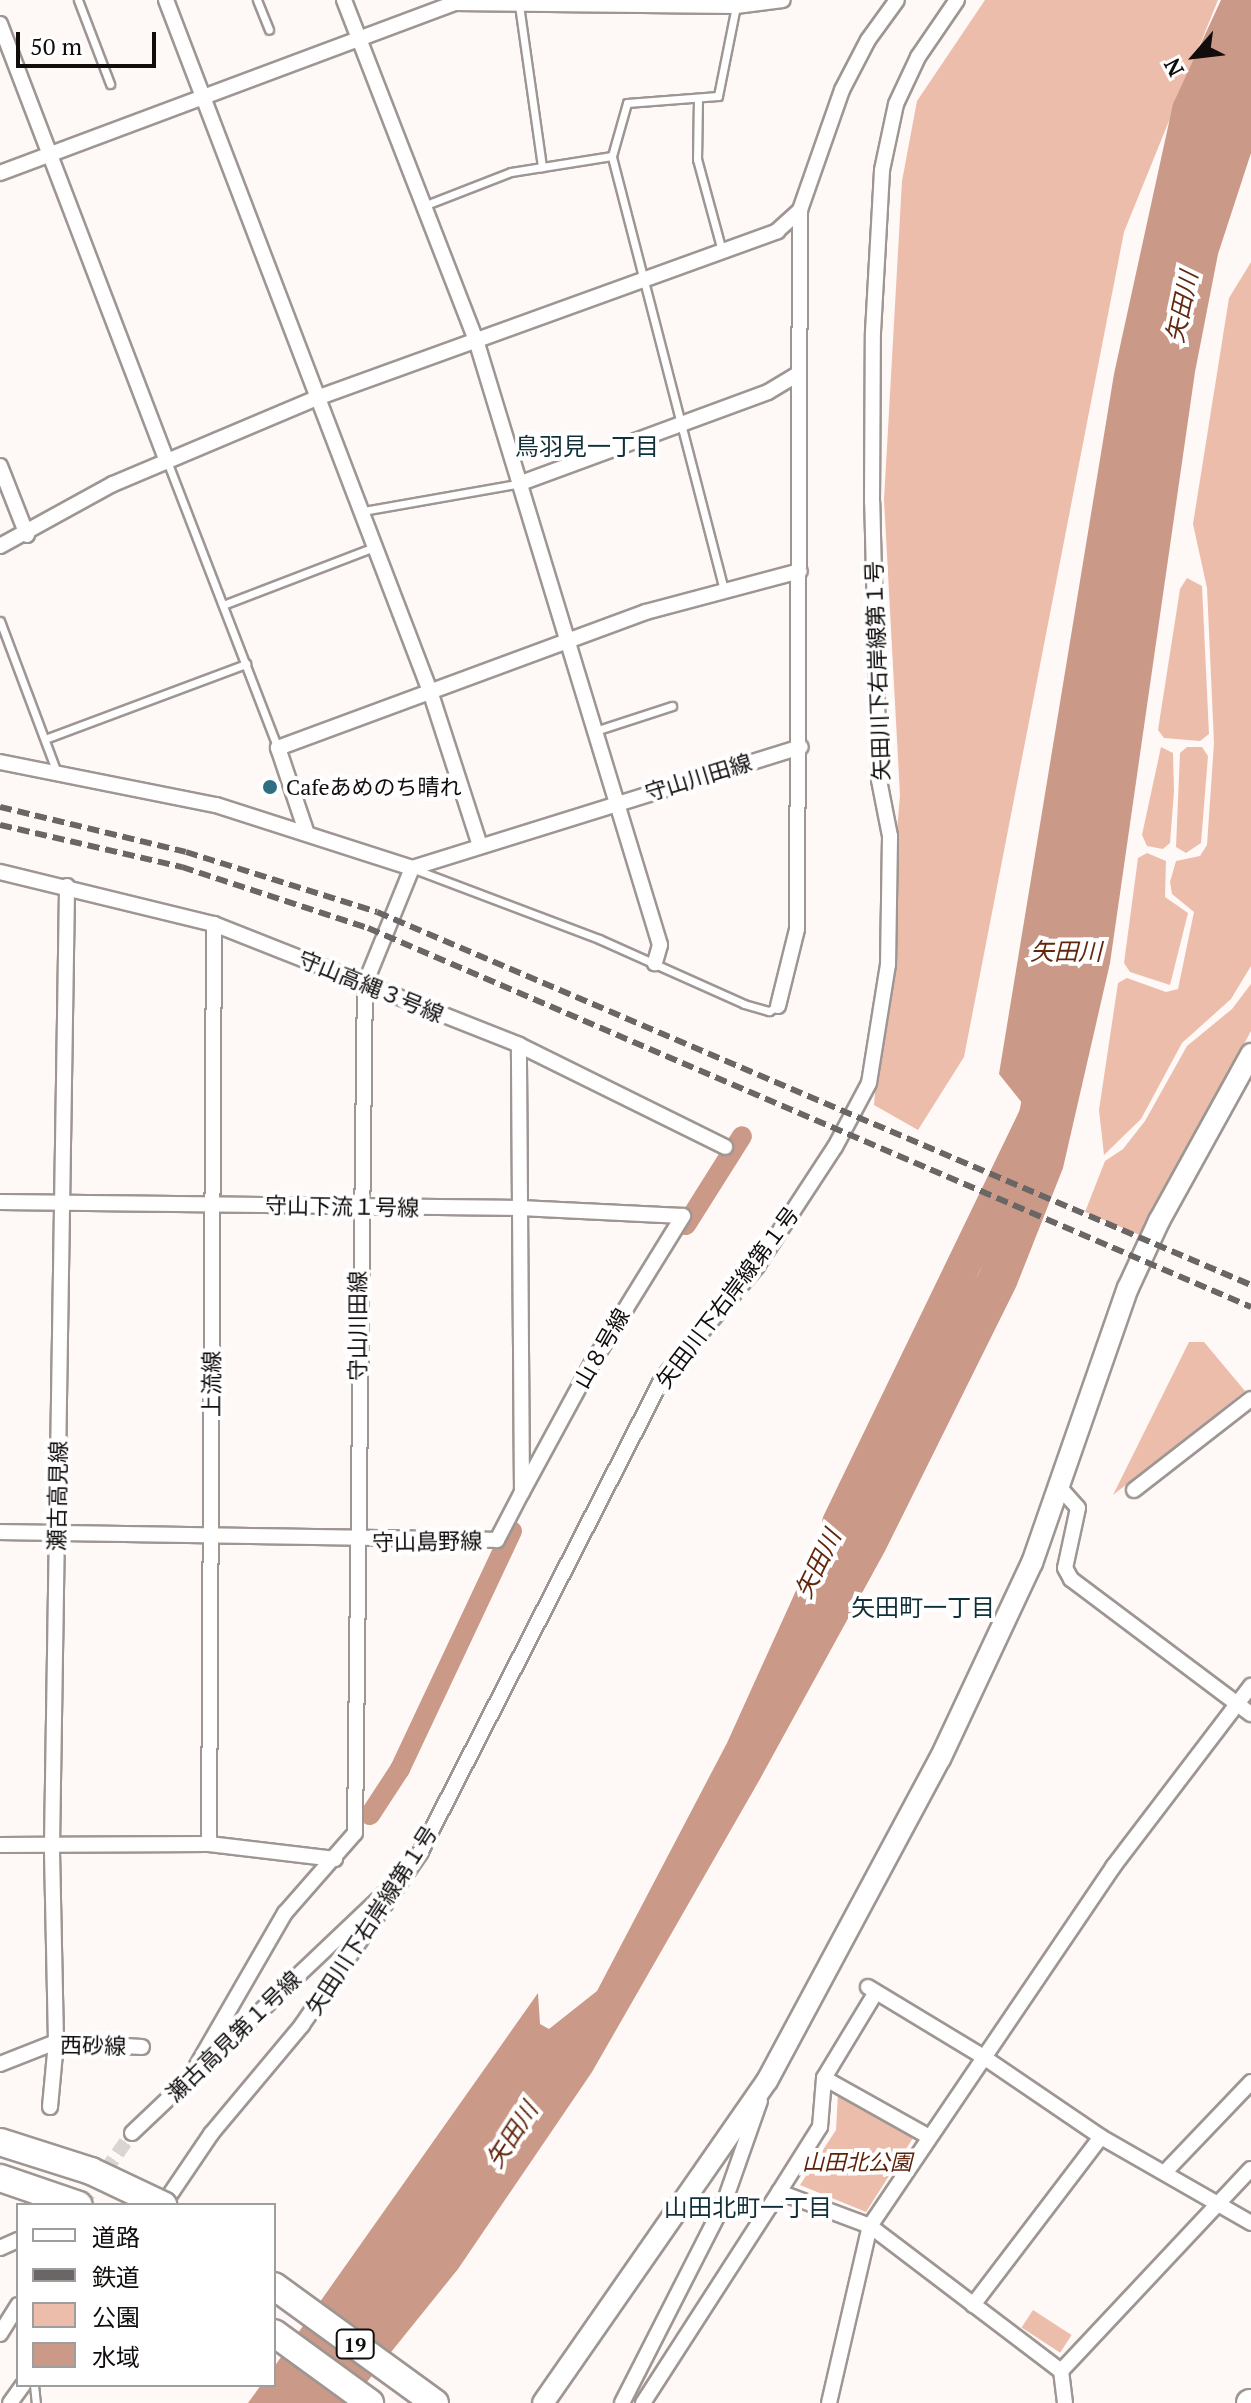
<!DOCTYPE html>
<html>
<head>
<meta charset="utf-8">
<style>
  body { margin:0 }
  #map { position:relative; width:1251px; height:2403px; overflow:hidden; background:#fef8f6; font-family:"PT Serif","Noto Sans JP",serif }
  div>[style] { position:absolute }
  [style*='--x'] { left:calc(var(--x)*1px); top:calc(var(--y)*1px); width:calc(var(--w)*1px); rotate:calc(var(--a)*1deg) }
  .green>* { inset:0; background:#edbdac; transform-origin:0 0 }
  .water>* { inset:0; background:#ca9987 }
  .canal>* { height:20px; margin:-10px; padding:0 10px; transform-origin:10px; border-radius:10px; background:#ca9987 }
  .river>* { height:34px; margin:-17px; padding:0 17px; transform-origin:17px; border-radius:17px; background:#ca9987 }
  .street-tunnel>* { height:14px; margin-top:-7px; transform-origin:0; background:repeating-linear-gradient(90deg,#dad5d3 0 14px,transparent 0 21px) }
  .roads { filter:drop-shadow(2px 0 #9e9692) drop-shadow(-2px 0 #9e9692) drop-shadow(0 2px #9e9692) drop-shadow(0 -2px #9e9692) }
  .lane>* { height:7px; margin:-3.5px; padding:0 3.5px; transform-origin:3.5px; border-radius:3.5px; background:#fff }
  .street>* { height:14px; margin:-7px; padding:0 7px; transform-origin:7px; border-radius:7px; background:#fff }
  .secondary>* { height:20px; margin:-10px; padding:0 10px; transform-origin:10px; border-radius:10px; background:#fff }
  .highway>* { height:26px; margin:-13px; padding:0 13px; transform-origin:13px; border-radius:13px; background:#fff }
  .rail>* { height:6px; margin-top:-3px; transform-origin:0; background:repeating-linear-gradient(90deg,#6a6665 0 12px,transparent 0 18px) }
  .bridges { filter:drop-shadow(2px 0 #9e9692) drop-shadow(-2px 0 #9e9692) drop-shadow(0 2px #9e9692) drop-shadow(0 -2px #9e9692) }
  .highway-bridge>* { height:26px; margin:-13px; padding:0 13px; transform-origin:13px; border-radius:13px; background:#fff }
  .dots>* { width:22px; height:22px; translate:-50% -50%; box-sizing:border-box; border:4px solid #fff; border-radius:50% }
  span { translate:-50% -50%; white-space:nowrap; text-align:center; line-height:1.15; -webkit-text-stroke:8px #fff; paint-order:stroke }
  .shield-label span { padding:2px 6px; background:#fff; border:2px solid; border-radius:6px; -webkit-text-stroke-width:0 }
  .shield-label { font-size:20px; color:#100d0c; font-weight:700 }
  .street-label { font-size:22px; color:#100d0c }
  .poi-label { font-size:22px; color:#100d0c }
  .left { translate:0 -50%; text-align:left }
  .park-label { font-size:22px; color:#5e2209; font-style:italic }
  .water-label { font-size:24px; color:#63270e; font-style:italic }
  .neighbourhood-label { font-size:24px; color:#11303a }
  .legend { position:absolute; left:16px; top:2203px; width:260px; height:184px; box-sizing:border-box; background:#fff; border:2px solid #9f9e9e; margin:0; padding:10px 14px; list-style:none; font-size:24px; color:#100d0c }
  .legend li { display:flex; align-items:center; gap:16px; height:40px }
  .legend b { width:40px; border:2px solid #9f9e9e }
  .north { position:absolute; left:1155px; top:16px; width:80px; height:80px; -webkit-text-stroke:6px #fff; paint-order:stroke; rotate:242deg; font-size:22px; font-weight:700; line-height:32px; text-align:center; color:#100d0c }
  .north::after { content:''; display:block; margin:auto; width:28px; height:36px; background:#100d0c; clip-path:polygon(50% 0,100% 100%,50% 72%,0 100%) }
  .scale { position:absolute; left:16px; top:32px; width:140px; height:36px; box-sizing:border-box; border:4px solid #100d0c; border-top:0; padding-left:10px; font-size:24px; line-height:28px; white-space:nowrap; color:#100d0c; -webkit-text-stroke:6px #fff; paint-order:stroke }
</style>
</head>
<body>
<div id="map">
  <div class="green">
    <div style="clip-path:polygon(985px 0,1218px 0,1124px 232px,964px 1057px,918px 1130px,874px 1105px,900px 795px,884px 500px,902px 181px,917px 101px)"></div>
    <div style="clip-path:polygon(1251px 262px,1251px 966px,1231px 999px,1182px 1043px,1141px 1119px,1104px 1155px,1099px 1110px,1118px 983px,1127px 978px,1166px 992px,1178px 989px,1194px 912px,1172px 894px,1170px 882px,1176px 861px,1200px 856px,1207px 845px,1214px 743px,1207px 588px,1193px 524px,1229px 298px)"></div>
    <div style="clip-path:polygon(1187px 578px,1202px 586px,1209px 734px,1200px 741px,1164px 738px,1158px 730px,1180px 589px)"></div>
    <div style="clip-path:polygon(1161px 747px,1173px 753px,1174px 791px,1170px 843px,1163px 849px,1147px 846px,1142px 835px)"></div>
    <div style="clip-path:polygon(1187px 747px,1202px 747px,1208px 756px,1201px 843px,1186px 853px,1176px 847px,1180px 753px)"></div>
    <div style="clip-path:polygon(1147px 853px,1166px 861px,1165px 897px,1188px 913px,1170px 985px,1130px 972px,1124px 963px,1138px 858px)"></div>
    <div style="clip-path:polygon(1251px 984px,1251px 1031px,1142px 1236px,1085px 1212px,1105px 1161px,1123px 1149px,1145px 1121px,1187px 1046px,1232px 1009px)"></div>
    <div style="clip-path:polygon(1189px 1342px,1204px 1342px,1245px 1391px,1113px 1495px)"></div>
    <div style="clip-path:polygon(838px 2093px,913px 2138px,866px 2212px,800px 2185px,836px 2130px)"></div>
    <div style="left:1033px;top:2310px;width:46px;height:21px;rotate:33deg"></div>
  </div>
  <div class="water">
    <div style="clip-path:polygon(1221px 0,1251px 0,1251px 153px,1218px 254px,1195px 372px,1110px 963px,1063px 1168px,1016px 1287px,885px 1551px,760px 1779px,592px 2072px,458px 2269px,350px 2403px,248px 2403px,261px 2385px,274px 2385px,274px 2367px,538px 1993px,540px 2024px,549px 2029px,597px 1991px,727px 1743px,799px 1584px,979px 1273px,1039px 1124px,999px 1074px,1114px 374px,1173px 104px)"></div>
  </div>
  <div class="canal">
    <div style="--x:686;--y:1225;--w:105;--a:-57.8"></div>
    <div style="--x:370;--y:1815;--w:55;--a:-56.9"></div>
    <div style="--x:400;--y:1769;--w:263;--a:-64.8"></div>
  </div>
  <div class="river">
    <div style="--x:839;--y:1523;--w:453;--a:-64.2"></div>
    <div style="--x:1036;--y:1115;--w:42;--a:-79"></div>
  </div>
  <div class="street-tunnel">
    <div style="--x:81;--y:2205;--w:88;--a:-54.7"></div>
  </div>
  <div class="roads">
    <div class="lane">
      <div style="--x:78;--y:0;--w:90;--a:69.1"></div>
      <div style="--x:257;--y:0;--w:32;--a:68"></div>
      <div style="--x:519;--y:5;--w:164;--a:81.9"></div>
      <div style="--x:698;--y:98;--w:61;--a:90.9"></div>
      <div style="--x:697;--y:159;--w:95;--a:74.8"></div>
      <div style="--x:426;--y:205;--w:91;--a:-21.2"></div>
      <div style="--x:511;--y:172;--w:102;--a:-9"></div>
      <div style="--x:167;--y:461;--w:308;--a:68.9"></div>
      <div style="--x:363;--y:511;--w:160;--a:-10"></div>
      <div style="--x:724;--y:590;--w:448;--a:-104.5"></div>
      <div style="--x:612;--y:156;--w:55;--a:-74.2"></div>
      <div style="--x:627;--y:103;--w:91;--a:-4.4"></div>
      <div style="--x:718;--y:96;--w:92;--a:-78.7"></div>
      <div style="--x:223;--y:605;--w:162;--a:-21"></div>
      <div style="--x:0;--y:621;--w:162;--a:69.4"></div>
      <div style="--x:595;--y:731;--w:81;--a:-18"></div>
      <div style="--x:45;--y:739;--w:215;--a:-20.5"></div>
      <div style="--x:414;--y:869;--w:198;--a:20.7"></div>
      <div style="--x:599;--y:939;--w:159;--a:24.1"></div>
      <div style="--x:744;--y:1004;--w:26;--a:16"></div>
      <div style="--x:769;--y:1011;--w:10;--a:-29"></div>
      <div style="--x:34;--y:2385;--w:18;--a:84"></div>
    </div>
    <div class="street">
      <div style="--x:166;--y:0;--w:743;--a:69.1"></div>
      <div style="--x:431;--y:694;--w:160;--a:72.1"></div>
      <div style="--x:344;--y:0;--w:365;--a:68.8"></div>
      <div style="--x:476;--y:340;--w:632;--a:73.08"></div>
      <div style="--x:660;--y:945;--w:19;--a:106"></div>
      <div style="--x:454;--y:3;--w:282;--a:0.6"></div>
      <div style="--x:736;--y:6;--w:47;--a:-7.3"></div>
      <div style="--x:0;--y:24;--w:468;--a:69.1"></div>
      <div style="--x:0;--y:173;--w:493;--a:-20.5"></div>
      <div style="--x:0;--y:466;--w:74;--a:68.6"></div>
      <div style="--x:521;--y:483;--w:263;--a:-20.2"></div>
      <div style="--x:768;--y:392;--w:35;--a:-31"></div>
      <div style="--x:0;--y:546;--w:129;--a:-28.8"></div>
      <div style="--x:113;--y:484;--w:218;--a:-22.9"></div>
      <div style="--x:314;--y:399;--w:493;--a:-19.9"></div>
      <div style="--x:777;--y:231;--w:31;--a:-42"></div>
      <div style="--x:0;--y:762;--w:220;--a:11.3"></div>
      <div style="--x:216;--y:805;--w:206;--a:17.8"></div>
      <div style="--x:306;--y:831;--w:88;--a:-108.6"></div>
      <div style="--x:278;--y:748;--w:392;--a:-20.3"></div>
      <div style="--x:646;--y:612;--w:159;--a:-14.9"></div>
      <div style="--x:0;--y:872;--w:220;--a:13.7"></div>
      <div style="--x:214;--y:924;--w:328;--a:21.6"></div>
      <div style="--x:519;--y:1045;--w:230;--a:26.3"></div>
      <div style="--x:778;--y:1006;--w:79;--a:-76.1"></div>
      <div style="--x:797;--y:929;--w:719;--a:-89.76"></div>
      <div style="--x:800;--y:210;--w:127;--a:-70.7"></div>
      <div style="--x:842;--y:90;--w:56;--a:-62.5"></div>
      <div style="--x:868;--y:40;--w:49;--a:-54.1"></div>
      <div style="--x:0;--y:1202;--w:520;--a:0.66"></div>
      <div style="--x:520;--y:1208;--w:163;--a:2.8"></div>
      <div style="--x:683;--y:1216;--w:175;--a:121.7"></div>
      <div style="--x:591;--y:1365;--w:145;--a:118.5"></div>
      <div style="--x:1061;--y:1489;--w:25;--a:48"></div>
      <div style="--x:1078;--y:1508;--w:61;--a:102.2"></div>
      <div style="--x:1065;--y:1568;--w:13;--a:61"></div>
      <div style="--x:1071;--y:1579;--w:225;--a:36.9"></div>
      <div style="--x:1134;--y:1490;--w:148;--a:-37.9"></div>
      <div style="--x:0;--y:1532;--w:497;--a:0.9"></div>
      <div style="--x:497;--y:1540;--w:54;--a:-62.5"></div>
      <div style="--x:522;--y:1492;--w:447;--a:-90.4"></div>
      <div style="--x:209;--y:1844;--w:920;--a:-89.69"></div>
      <div style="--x:0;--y:1845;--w:209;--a:-0.3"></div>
      <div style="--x:209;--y:1844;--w:127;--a:6.8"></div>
      <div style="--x:868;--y:1987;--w:133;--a:31.2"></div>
      <div style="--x:982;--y:2056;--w:144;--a:34.2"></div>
      <div style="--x:1101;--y:2137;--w:173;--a:29.8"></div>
      <div style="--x:0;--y:2064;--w:60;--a:-21.4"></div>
      <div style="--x:56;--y:2042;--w:86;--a:3.3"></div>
      <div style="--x:192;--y:2074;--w:186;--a:-60"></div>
      <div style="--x:285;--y:1913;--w:106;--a:-48.8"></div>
      <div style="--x:355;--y:1833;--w:849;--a:-89.33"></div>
      <div style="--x:365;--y:984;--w:125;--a:-67.9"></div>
      <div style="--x:412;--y:868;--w:407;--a:-17.3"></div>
      <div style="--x:824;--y:2078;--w:120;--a:29.3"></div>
      <div style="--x:50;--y:2107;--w:65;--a:-84.7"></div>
      <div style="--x:56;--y:2042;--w:197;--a:-91.2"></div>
      <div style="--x:52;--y:1845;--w:959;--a:-89.1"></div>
      <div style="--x:132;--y:2133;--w:349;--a:-43.5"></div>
      <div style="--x:1166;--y:2171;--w:123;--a:-46.3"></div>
      <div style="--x:779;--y:2192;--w:77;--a:-57.8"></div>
      <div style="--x:820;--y:2127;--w:49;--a:-85.3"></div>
      <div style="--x:824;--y:2078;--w:100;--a:-58.8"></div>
      <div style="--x:163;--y:2205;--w:86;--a:-55.9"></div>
      <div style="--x:211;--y:2134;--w:142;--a:-50.1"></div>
      <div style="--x:302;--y:2025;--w:209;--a:-55.5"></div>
      <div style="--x:420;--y:1853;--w:532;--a:-62.95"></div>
      <div style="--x:662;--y:1379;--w:148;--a:-49.9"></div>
      <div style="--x:757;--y:1266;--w:142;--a:-56.8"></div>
      <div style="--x:835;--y:1147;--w:72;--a:-62"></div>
      <div style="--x:869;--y:1083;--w:120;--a:-80.9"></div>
      <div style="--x:888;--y:965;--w:129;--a:-89.1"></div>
      <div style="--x:890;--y:836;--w:57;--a:-101.1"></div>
      <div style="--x:879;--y:780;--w:278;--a:-91.4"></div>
      <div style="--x:872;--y:502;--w:170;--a:-89.7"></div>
      <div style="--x:873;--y:332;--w:162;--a:-86.8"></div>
      <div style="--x:882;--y:170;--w:67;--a:-78"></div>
      <div style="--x:896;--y:104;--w:52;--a:-64.9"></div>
      <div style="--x:918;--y:57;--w:69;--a:-55.6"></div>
      <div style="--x:0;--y:2248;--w:20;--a:-24"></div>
      <div style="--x:973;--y:2305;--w:211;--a:-52.7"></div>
      <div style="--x:0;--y:2334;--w:34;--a:-58"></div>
      <div style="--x:10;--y:2403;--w:22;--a:-54"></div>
      <div style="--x:622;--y:2403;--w:225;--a:-63"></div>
      <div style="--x:724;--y:2203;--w:108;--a:-70.6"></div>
      <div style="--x:643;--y:2403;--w:251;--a:-57.2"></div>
      <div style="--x:779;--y:2192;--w:97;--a:20.5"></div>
      <div style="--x:870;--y:2226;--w:240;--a:37.2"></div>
      <div style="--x:829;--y:2403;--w:182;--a:-77"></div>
      <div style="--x:870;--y:2226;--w:434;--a:-55.9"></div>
      <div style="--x:1113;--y:1867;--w:228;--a:-52.7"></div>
      <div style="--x:1065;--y:2403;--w:32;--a:-97"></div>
      <div style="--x:1061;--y:2371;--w:277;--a:-46.8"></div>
    </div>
    <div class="secondary">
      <div style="--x:543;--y:2403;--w:392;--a:-55.2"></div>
      <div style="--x:767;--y:2081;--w:366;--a:-61.8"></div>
      <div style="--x:940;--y:1759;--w:217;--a:-64.9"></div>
      <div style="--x:1032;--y:1563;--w:291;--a:-70.8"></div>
      <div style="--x:1128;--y:1288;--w:74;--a:-65.2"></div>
      <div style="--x:1159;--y:1221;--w:191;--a:-61.1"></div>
    </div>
    <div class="highway">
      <div style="--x:0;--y:2178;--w:83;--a:18.9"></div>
      <div style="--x:274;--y:2286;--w:199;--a:36"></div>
      <div style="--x:274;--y:2333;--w:119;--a:36.1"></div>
      <div style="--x:1250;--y:2403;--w:1;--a:0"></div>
    </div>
  </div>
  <div class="rail">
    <div style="--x:0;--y:807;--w:191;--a:13.6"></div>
    <div style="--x:186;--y:852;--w:200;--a:17.4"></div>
    <div style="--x:377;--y:912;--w:950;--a:23.11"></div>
    <div style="--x:0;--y:825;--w:187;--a:13"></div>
    <div style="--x:182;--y:867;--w:196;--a:18.2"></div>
    <div style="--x:368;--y:928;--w:961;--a:23.23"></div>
  </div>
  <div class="bridges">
    <div class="highway-bridge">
      <div style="--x:0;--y:2142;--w:96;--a:17.7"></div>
      <div style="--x:91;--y:2171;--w:80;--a:25.3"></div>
    </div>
  </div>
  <div class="dots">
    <div style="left:270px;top:787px;background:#2e6f83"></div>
  </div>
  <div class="shield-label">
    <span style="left:355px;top:2344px">19</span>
  </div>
  <div class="street-label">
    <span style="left:877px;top:671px;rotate:-92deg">矢田川下右岸線第１号</span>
    <span style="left:698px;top:777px;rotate:-17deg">守山川田線</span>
    <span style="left:371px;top:986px;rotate:22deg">守山高縄３号線</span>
    <span style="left:342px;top:1206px;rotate:1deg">守山下流１号線</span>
    <span style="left:727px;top:1297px;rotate:-53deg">矢田川下右岸線第１号</span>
    <span style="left:357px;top:1326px;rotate:-90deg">守山川田線</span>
    <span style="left:601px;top:1348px;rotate:-60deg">山８号線</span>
    <span style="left:211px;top:1384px;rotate:-90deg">上流線</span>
    <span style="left:57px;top:1496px;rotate:-89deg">瀬古高見線</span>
    <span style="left:427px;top:1541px;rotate:-1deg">守山島野線</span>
    <span style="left:371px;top:1920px;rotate:-57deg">矢田川下右岸線第１号</span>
    <span style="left:233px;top:2036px;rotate:-44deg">瀬古高見第１号線</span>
    <span style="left:93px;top:2045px;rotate:1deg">西砂線</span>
  </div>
  <div class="poi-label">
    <span class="left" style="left:286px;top:787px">Cafeあめのち晴れ</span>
  </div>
  <div class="park-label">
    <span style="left:857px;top:2162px">山田北公園</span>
  </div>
  <div class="water-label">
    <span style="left:1182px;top:307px;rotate:-78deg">矢田川</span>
    <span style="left:1066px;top:952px">矢田川</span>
    <span style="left:818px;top:1564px;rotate:-64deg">矢田川</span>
    <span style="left:512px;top:2135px;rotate:-57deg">矢田川</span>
  </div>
  <div class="neighbourhood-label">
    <span style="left:587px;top:447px">鳥羽見一丁目</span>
    <span style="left:923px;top:1608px">矢田町一丁目</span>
    <span style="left:748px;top:2208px">山田北町一丁目</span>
  </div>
  <ul class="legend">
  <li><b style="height:10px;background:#fff"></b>道路</li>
  <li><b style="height:10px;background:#6a6665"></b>鉄道</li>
  <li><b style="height:22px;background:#edbdac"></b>公園</li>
  <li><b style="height:22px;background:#ca9987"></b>水域</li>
  </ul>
  <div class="north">N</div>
  <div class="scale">50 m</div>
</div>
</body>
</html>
